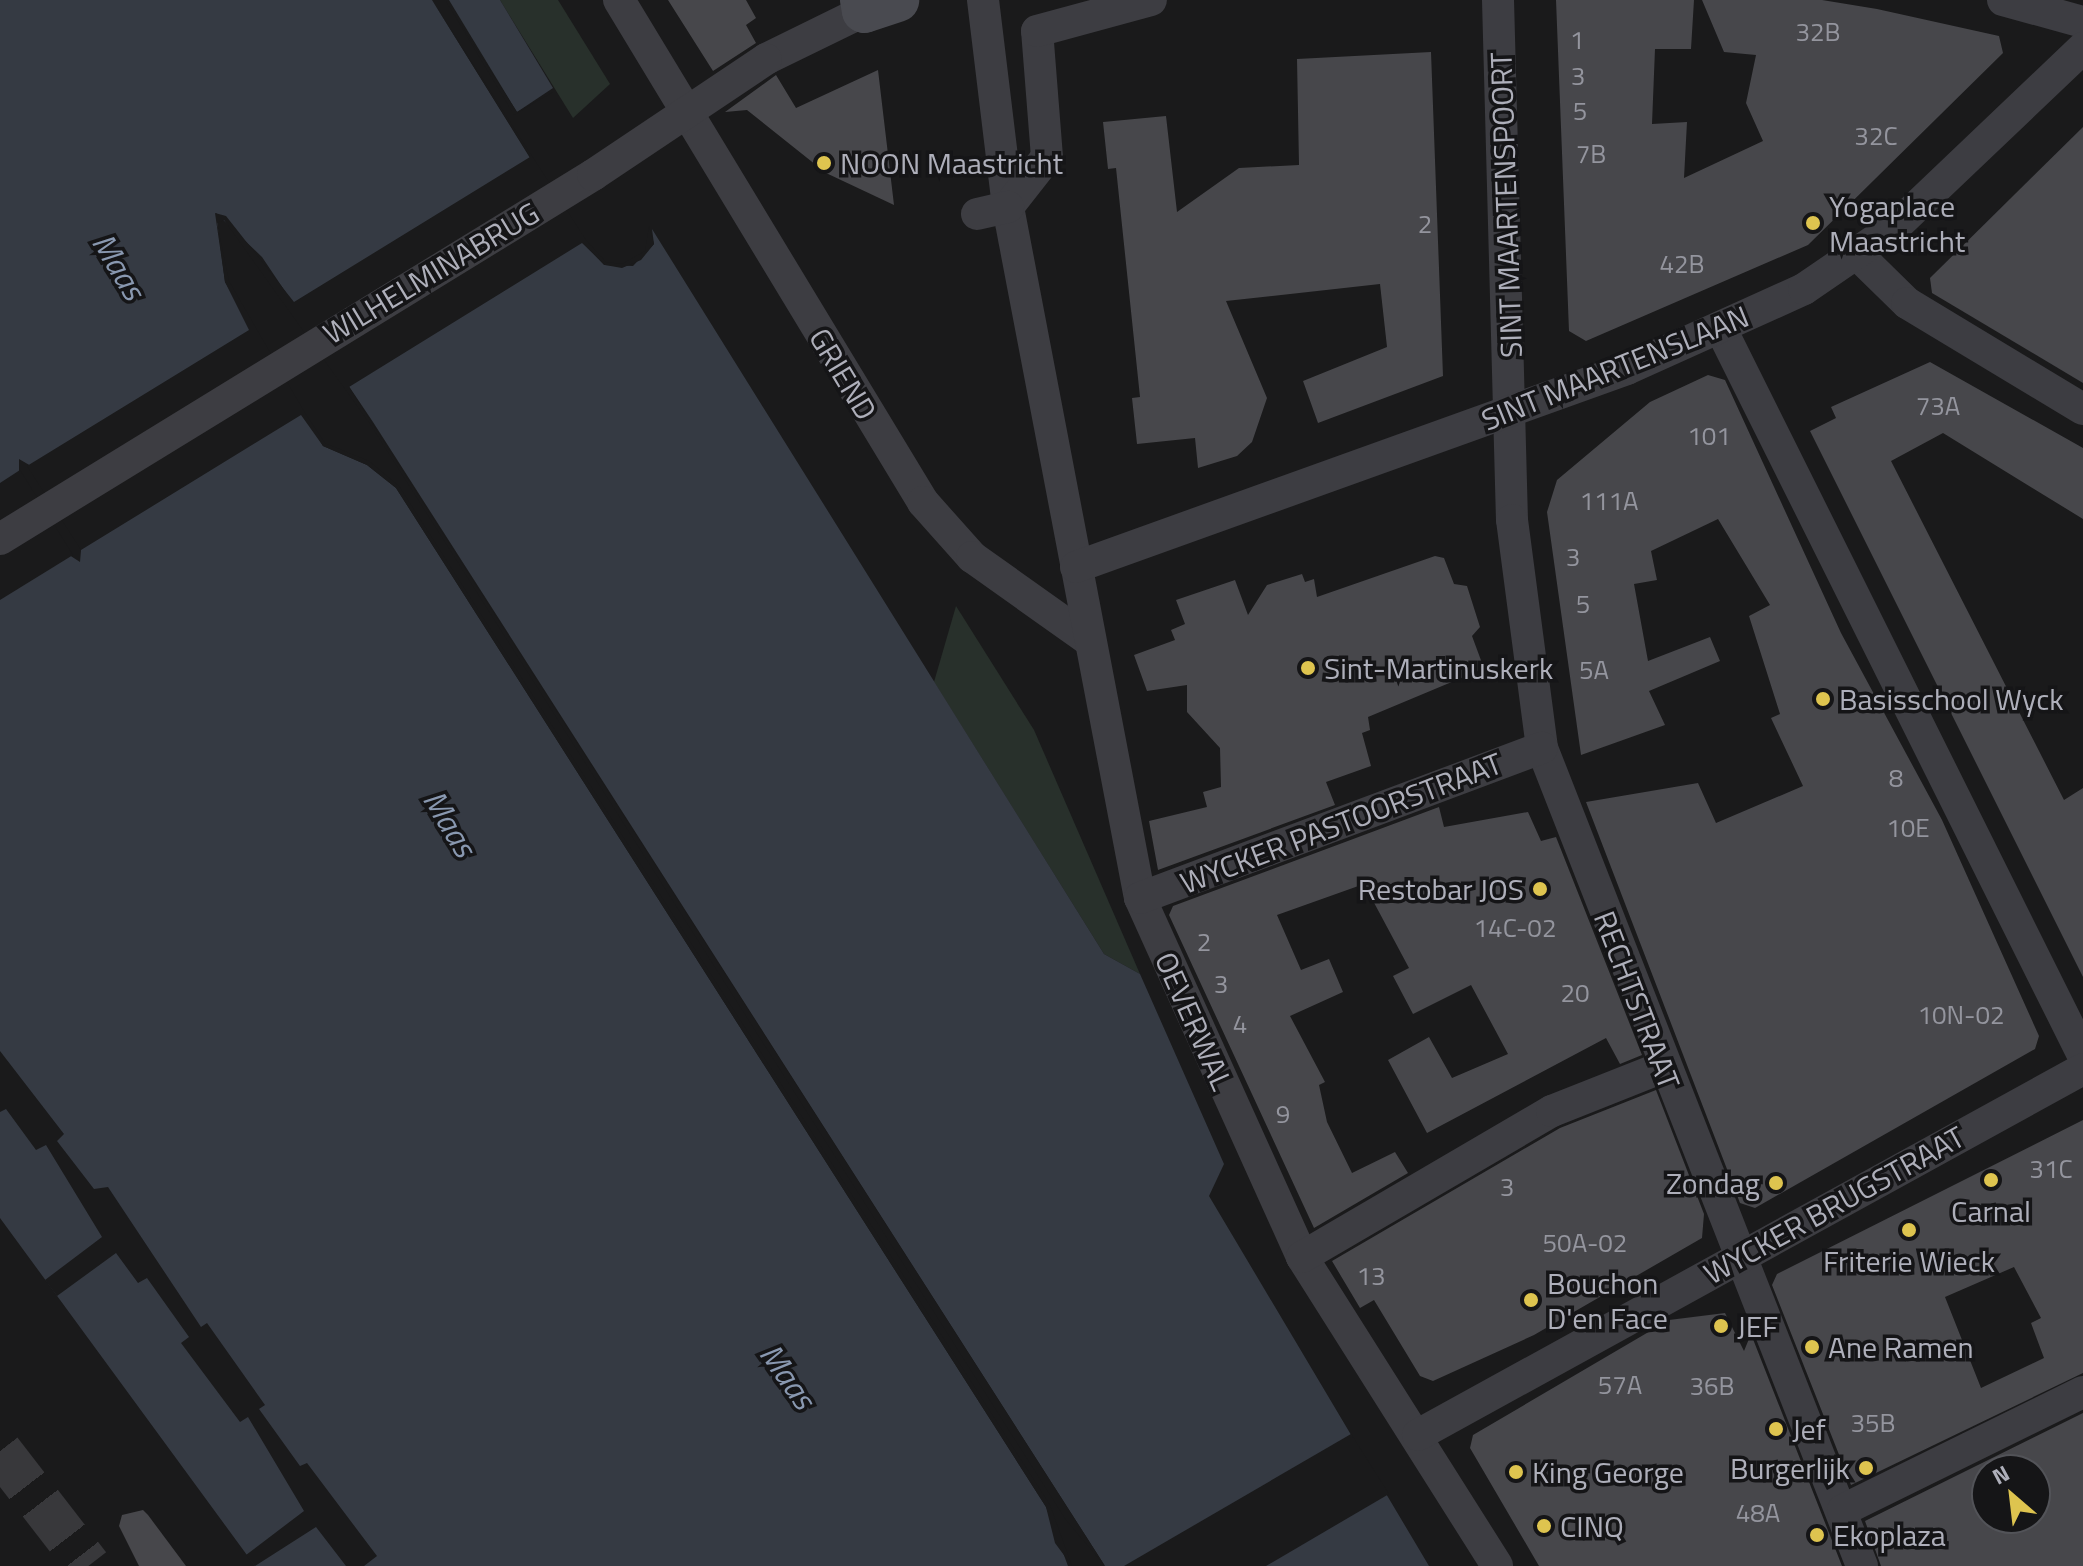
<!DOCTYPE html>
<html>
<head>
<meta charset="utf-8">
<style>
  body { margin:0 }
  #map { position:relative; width:2083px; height:1566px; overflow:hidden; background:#1a1a1b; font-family:"Titillium Web",sans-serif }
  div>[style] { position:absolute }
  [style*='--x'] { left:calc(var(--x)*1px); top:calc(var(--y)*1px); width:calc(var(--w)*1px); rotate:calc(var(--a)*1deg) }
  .green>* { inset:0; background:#28302b }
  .water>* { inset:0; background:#353a43 }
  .pier>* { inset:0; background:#1a1a1b }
  .building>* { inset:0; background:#47474b }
  .secondary-tunnel>* { height:44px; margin-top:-22px; transform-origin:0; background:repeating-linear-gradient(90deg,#38383b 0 44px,transparent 0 66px) }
  .street>* { height:32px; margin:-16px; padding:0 16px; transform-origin:16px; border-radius:16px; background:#3d3d42 }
  .secondary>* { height:44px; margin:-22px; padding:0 22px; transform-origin:22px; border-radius:22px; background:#494a50 }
  .street-bridge>* { height:32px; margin:-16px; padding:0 16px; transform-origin:16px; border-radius:16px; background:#3d3d42 }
  .dots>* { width:22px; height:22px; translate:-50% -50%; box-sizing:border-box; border:4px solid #151517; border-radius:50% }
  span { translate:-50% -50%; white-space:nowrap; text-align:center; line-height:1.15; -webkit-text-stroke:7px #151517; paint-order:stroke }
  .number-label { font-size:26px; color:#94959e }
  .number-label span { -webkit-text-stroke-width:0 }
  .poi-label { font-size:30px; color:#aeafba }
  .left { translate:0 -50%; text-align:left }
  .right { translate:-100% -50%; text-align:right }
  .street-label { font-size:30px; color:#aeafba }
  .water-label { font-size:32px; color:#8998b0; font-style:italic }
  .north { position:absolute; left:1971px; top:1454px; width:80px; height:80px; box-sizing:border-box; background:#151517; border:2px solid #525358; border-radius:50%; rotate:332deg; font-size:22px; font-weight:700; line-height:32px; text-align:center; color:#aeafba }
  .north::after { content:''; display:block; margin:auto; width:28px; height:36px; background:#dec44f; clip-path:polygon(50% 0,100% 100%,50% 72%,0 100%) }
</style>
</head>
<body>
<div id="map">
  <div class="green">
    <div style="clip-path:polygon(500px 0,558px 0,610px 84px,573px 118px)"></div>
    <div style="clip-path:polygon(956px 606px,1034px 730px,1140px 974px,1104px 954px,934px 682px)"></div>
  </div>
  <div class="water">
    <div style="clip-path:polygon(evenodd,0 0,432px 0,582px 242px,604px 265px,633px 266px,654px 244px,652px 229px,1104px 954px,1140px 974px,1224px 1164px,1209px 1196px,1429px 1566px,1105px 1566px,373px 422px,262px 257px,216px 213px,225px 282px,323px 446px,367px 465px,396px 488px,1046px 1507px,1068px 1566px,255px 1566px,0 1218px,0 0,19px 459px,43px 473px,82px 539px,80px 562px,63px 551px,19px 481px,19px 459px)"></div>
    <div style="clip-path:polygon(449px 0,500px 0,553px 88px,517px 112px)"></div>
  </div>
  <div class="pier">
    <div style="clip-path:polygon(432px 0,586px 240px,606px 262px,622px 264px,645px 251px,649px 226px,654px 244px,641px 260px,622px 268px,605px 265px,582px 243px,349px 387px,1105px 1566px,1066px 1520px,370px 424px,224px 220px,217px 223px,229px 281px,305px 413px,325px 443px,369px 461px,399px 486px,1050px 1505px,1072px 1566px,1055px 1543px,1046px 1507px,396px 488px,367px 465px,323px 446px,301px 415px,81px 550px,27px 466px,249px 330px,225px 282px,215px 213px,226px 216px,294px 302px,530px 157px)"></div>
    <div style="clip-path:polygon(445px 0,517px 112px,555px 91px,514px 115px)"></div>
    <div style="clip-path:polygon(20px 470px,73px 555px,0 600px,0 483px)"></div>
    <div style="clip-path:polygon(0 1051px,64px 1134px,57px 1141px,94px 1189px,108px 1187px,201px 1327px,207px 1323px,265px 1405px,259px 1409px,300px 1466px,307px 1463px,377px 1556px,364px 1566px,346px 1566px,316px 1527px,255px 1566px,246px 1555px,304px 1511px,248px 1417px,240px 1422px,181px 1343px,189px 1337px,147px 1278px,138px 1283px,116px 1253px,57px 1296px,45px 1280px,102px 1237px,46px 1145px,36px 1150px,6px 1109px,0 1112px)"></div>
    <div style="clip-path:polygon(1351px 1434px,1389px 1494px,1266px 1566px,1124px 1566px)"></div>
  </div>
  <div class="building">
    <div style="clip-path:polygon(668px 0,746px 0,756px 18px,746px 25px,756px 43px,713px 71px)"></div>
    <div style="clip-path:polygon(1556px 0,1694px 0,1691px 49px,1655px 49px,1652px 124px,1687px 122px,1684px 178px,1763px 141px,1746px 103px,1756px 55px,1724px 52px,1702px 0,1822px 0,1877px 9px,1999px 36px,2003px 53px,1808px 245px,1586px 341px,1569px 331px)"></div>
    <div style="clip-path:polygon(1431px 52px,1443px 376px,1318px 423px,1303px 381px,1387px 347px,1380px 284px,1226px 301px,1267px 398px,1252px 442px,1237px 456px,1198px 468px,1195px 438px,1137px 444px,1132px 398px,1140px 397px,1116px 168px,1108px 169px,1103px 122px,1166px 116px,1177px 212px,1239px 168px,1299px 165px,1297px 59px)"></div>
    <div style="clip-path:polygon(878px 70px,894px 205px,826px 173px,747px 110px,725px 112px,776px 75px,796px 108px)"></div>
    <div style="clip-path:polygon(2083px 127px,2083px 383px,1932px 293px,1930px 278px)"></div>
    <div style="clip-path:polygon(1930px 362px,2083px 448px,2083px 519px,1943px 433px,1891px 461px,2064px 800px,2083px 788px,2083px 977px,1810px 431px,1836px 418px,1831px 407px)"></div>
    <div style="clip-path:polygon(1708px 375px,1725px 380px,1841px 633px,1942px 820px,2039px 1036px,2035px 1049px,1755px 1208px,1740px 1203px,1586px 802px,1698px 783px,1716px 823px,1803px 786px,1771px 718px,1780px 714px,1749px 616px,1770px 605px,1718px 519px,1651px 551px,1657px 580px,1634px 584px,1648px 661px,1710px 637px,1720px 661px,1649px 691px,1665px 725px,1581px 755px,1547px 512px,1557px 480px,1650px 402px)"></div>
    <div style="clip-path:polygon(1435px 556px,1444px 558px,1454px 584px,1467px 586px,1480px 627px,1472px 636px,1482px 663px,1478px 671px,1368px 717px,1370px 730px,1362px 733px,1371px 766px,1326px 782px,1335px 805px,1158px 870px,1149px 821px,1207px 807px,1203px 792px,1221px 787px,1220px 748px,1187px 712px,1187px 685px,1147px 691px,1134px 655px,1175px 640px,1171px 630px,1185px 624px,1176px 600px,1235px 580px,1248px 615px,1267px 585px,1302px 574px,1305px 582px,1314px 579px,1317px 597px)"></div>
    <div style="clip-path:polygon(1439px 807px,1444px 827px,1528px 812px,1541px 841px,1556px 837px,1642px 1055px,1620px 1064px,1606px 1038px,1427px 1133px,1388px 1060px,1429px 1037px,1452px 1078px,1508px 1054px,1471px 985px,1413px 1014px,1393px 976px,1409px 968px,1364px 884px,1277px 915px,1301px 970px,1329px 959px,1343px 992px,1290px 1016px,1325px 1082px,1319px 1085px,1327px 1122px,1352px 1173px,1395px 1152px,1408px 1173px,1314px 1228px,1169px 915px,1173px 906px)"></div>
    <div style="clip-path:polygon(1656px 1090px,1704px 1214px,1702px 1238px,1534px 1335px,1433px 1381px,1420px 1376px,1374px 1300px,1360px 1308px,1332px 1261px,1560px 1128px)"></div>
    <div style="clip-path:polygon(evenodd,2083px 1120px,2083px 1373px,1851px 1485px,1772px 1285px,1777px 1274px,2083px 1120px,2014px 1267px,2041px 1318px,2031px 1323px,2044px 1358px,1981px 1388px,1945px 1297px,2014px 1267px)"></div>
    <div style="clip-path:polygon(1725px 1313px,1744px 1351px,1751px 1334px,1842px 1566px,1539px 1566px,1470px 1448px,1473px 1435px,1669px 1320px)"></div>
    <div style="clip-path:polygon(evenodd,2083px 1413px,2083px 1566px,1881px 1566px,1865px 1521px,2083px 1413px,1987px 1470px,2035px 1470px,2035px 1518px,1987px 1518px,1987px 1470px)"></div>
    <div style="clip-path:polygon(143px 1510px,148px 1515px,186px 1566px,139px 1566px,119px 1526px,122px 1515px)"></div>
  </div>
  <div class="secondary-tunnel">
    <div style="--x:0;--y:1451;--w:145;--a:52.3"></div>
  </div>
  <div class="street">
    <div style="--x:619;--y:0;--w:587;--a:58.8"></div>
    <div style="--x:923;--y:502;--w:74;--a:48.3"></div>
    <div style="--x:972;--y:557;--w:145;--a:35.4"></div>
    <div style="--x:983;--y:0;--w:209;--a:83.1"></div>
    <div style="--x:1008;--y:207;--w:703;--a:79.19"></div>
    <div style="--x:1140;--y:898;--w:394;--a:65.7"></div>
    <div style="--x:1302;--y:1257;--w:365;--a:57.7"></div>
    <div style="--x:1498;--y:0;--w:520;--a:88.46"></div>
    <div style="--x:1512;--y:520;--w:230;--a:82.5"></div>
    <div style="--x:1542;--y:748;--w:878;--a:68.63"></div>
    <div style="--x:2003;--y:0;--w:83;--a:15.4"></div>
    <div style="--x:766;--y:59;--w:109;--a:-26.1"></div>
    <div style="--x:1008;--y:207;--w:63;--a:-52"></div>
    <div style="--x:1047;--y:157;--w:126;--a:-94.5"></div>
    <div style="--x:1037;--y:31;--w:118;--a:-15.2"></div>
    <div style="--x:977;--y:214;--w:32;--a:-13"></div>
    <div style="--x:1859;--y:256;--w:67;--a:44.4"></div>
    <div style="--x:1907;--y:303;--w:205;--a:31.1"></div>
    <div style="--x:1721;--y:329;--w:811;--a:63.5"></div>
    <div style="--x:0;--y:539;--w:696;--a:-31.54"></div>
    <div style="--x:1076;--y:567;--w:585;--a:-19.77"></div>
    <div style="--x:1627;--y:369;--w:194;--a:-24.3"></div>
    <div style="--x:1804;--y:289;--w:112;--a:-34.4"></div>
    <div style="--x:1896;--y:226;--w:258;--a:-43.6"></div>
    <div style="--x:1140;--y:898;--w:429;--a:-20.5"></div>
    <div style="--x:1302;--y:1257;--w:290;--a:-30.3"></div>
    <div style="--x:1552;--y:1111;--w:119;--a:-21.6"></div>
    <div style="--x:1418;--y:1435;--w:759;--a:-28.83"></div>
    <div style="--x:1843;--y:1510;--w:267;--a:-26.2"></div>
  </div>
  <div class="secondary">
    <div style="--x:862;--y:0;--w:11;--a:80"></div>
    <div style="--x:864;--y:11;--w:35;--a:-18"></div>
  </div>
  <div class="street-bridge">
    <div style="--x:593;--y:175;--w:208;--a:-33.8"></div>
  </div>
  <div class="dots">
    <div style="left:824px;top:163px;background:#dec44f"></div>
    <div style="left:1813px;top:223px;background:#dec44f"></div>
    <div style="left:1308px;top:668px;background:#dec44f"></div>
    <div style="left:1823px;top:699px;background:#dec44f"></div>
    <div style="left:1540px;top:889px;background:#dec44f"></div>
    <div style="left:1991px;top:1180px;background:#dec44f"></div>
    <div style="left:1776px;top:1183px;background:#dec44f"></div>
    <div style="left:1909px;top:1230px;background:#dec44f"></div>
    <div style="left:1531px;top:1300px;background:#dec44f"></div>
    <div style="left:1721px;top:1326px;background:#dec44f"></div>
    <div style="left:1812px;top:1347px;background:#dec44f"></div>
    <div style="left:1776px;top:1429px;background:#dec44f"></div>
    <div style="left:1866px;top:1468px;background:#dec44f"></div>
    <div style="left:1516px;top:1472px;background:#dec44f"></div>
    <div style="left:1544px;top:1526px;background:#dec44f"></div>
    <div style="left:1817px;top:1535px;background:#dec44f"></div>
  </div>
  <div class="number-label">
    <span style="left:1818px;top:32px">32B</span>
    <span style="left:1577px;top:40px">1</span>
    <span style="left:1578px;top:76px">3</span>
    <span style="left:1580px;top:111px">5</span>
    <span style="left:1876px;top:136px">32C</span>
    <span style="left:1591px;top:154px">7B</span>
    <span style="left:1425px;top:224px">2</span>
    <span style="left:1682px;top:264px">42B</span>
    <span style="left:1938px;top:406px">73A</span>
    <span style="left:1709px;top:436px">101</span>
    <span style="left:1609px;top:501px">111A</span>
    <span style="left:1573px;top:557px">3</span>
    <span style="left:1583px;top:604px">5</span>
    <span style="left:1594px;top:670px">5A</span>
    <span style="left:1896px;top:778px">8</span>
    <span style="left:1908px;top:828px">10E</span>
    <span style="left:1515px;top:928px">14C-02</span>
    <span style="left:1204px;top:942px">2</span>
    <span style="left:1221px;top:984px">3</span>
    <span style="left:1575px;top:993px">20</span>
    <span style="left:1961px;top:1015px">10N-02</span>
    <span style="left:1240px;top:1024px">4</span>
    <span style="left:1283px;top:1114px">9</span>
    <span style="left:2051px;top:1169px">31C</span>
    <span style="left:1507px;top:1187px">3</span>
    <span style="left:1585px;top:1243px">50A-02</span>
    <span style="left:1371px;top:1276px">13</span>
    <span style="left:1620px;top:1385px">57A</span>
    <span style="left:1712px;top:1386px">36B</span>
    <span style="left:1873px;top:1423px">35B</span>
    <span style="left:1758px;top:1513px">48A</span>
  </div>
  <div class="poi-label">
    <span class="left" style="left:840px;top:163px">NOON Maastricht</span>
    <span class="left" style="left:1829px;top:223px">Yogaplace<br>Maastricht</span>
    <span class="left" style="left:1324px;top:668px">Sint-Martinuskerk</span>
    <span class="left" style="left:1839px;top:699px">Basisschool Wyck</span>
    <span class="right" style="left:1524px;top:889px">Restobar JOS</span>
    <span class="right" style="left:1760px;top:1183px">Zondag</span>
    <span style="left:1991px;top:1211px">Carnal</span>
    <span style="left:1909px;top:1261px">Friterie Wieck</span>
    <span class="left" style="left:1547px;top:1300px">Bouchon<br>D'en Face</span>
    <span class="left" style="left:1737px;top:1326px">JEF</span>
    <span class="left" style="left:1828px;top:1347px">Ane Ramen</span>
    <span class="left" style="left:1792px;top:1429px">Jef</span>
    <span class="right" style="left:1850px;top:1468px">Burgerlijk</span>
    <span class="left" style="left:1532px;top:1472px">King George</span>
    <span class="left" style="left:1560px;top:1526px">CINQ</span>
    <span class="left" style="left:1833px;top:1535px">Ekoplaza</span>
  </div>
  <div class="street-label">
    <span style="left:1506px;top:205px;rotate:-92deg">SINT MAARTENSPOORT</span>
    <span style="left:431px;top:273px;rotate:-31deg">WILHELMINABRUG</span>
    <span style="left:1615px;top:368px;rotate:-22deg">SINT MAARTENSLAAN</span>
    <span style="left:843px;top:374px;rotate:59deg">GRIEND</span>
    <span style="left:1341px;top:823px;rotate:-21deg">WYCKER PASTOORSTRAAT</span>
    <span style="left:1637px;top:1000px;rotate:69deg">RECHTSTRAAT</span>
    <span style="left:1194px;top:1021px;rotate:66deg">OEVERWAL</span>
    <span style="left:1834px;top:1205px;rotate:-29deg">WYCKER BRUGSTRAAT</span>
  </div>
  <div class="water-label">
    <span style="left:119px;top:266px;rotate:59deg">Maas</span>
    <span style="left:450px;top:823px;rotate:59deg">Maas</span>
    <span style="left:788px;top:1376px;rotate:55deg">Maas</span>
  </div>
  <div class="north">N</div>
</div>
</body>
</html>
